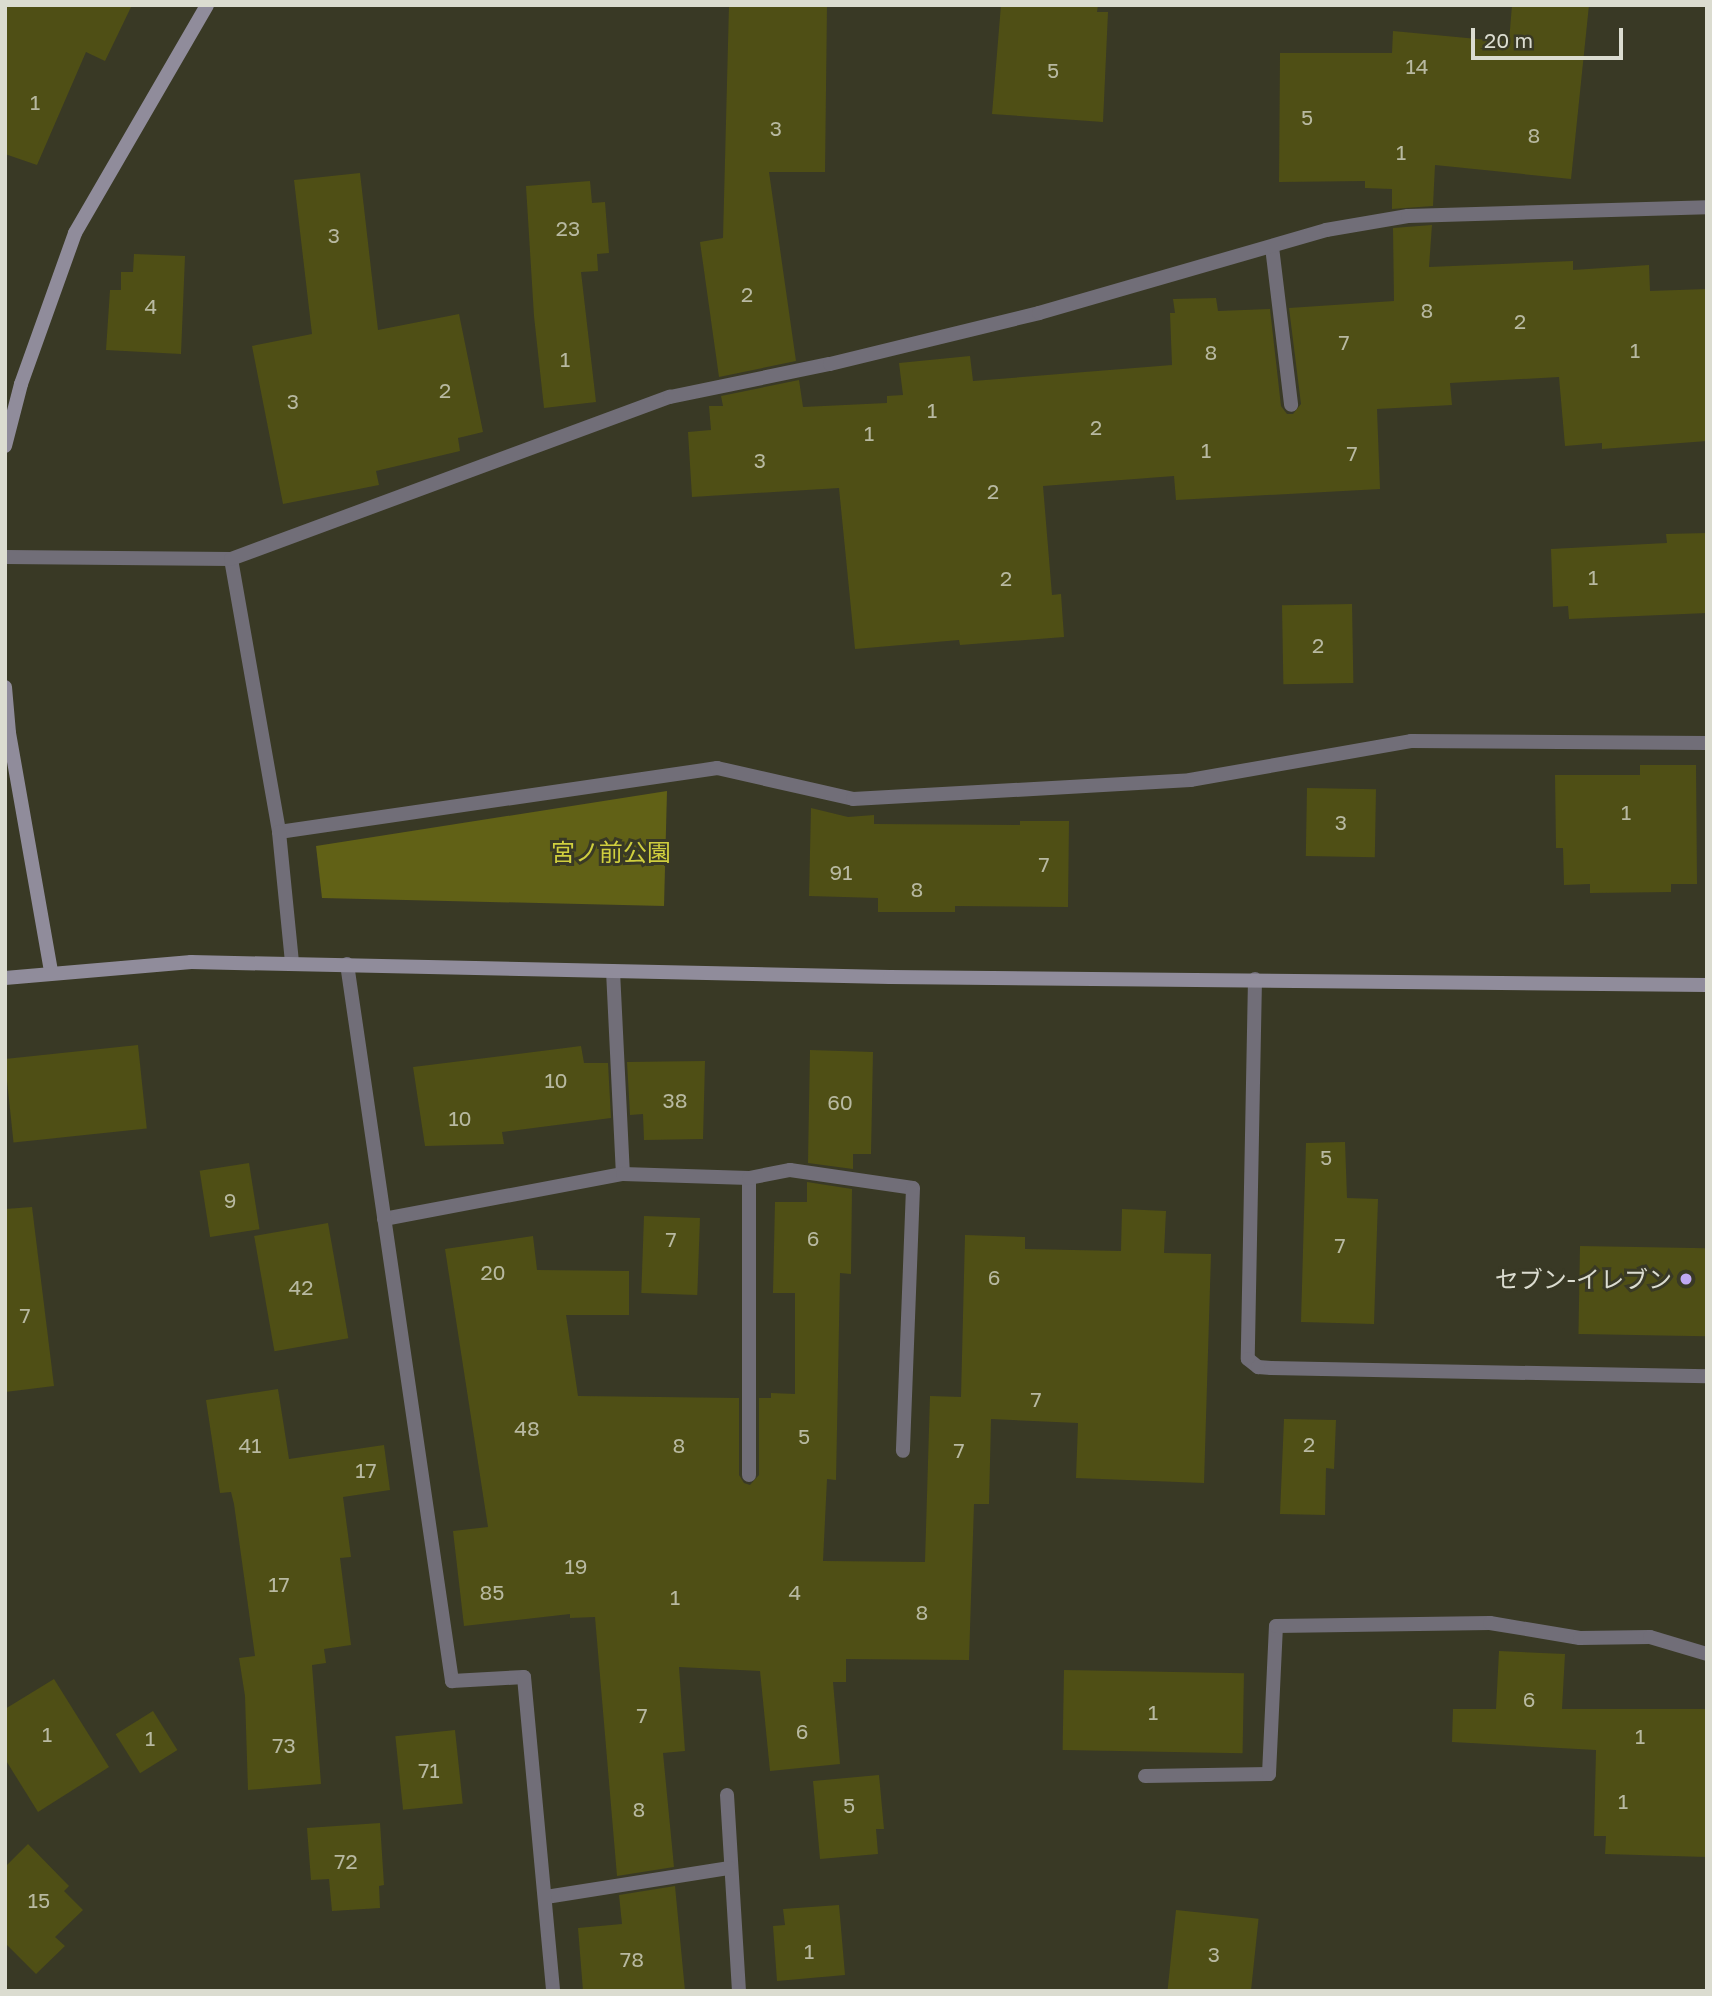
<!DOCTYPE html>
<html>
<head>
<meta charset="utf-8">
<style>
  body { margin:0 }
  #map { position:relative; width:1712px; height:1996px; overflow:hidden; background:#393925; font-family:"Golos Text","Noto Sans JP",sans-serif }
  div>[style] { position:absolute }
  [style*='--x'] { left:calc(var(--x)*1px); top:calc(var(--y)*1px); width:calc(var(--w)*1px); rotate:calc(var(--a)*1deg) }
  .green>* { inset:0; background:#616116 }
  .building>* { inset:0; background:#4f4f15; transform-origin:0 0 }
  .lane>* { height:14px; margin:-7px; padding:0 7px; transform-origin:7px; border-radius:7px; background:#716e78 }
  .street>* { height:14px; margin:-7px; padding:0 7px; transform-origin:7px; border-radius:7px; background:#716e78 }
  .secondary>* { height:14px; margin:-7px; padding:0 7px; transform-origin:7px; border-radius:7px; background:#908c9b }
  .dots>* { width:19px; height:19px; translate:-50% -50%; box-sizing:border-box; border:4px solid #393925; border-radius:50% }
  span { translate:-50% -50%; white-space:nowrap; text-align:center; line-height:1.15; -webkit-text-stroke:6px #393925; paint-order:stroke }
  .number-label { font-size:21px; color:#b8b9a1 }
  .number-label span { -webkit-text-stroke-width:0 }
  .park-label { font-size:24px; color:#d0cf3e }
  .poi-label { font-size:24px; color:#dbdcd0 }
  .right { translate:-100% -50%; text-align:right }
  .frame { position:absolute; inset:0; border:7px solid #dbdcd0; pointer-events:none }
  .scale { position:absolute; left:1471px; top:28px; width:152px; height:32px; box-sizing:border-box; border:4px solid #dbdcd0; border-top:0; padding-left:9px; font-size:21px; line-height:24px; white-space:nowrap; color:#dbdcd0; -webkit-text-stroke:5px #393925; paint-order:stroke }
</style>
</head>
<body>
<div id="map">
  <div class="green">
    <div style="clip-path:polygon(667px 791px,664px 906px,322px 898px,316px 846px)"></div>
  </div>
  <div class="building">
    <div style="clip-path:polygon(5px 5px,132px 5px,105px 61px,86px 52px,37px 165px,5px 154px)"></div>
    <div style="clip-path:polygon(729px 5px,827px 5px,825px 172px,769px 172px,796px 361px,719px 377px,700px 242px,723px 238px)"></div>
    <div style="clip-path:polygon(1001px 5px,1098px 5px,1097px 12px,1108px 12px,1103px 122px,992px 114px)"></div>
    <div style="clip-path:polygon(1512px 5px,1589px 5px,1571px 179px,1435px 165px,1433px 206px,1392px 209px,1392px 189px,1365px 188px,1365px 181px,1279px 182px,1280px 53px,1392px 53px,1393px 31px,1509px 42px)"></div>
    <div style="clip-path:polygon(360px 173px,378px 330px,459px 314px,483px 432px,458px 438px,460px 451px,376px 471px,379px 485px,283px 504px,252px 346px,312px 334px,294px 180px)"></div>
    <div style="clip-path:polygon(590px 181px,592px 203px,605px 202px,609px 253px,597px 254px,598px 271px,581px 272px,596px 402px,544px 408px,534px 316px,526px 186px)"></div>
    <div style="clip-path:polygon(1432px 225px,1429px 267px,1573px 261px,1573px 270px,1649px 265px,1650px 291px,1707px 289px,1707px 441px,1602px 449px,1602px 443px,1565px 446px,1559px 377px,1450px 383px,1452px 405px,1377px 409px,1380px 489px,1176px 500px,1174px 476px,1043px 486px,1052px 595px,1061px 594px,1064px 637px,960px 645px,959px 640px,855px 649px,839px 488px,692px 497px,688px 432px,711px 430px,709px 406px,723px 406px,721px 396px,799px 380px,803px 407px,887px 403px,887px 396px,903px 395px,899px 363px,970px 356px,973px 381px,1172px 365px,1170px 313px,1175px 313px,1173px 299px,1216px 298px,1218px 311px,1270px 309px,1281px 406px,1287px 414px,1293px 414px,1301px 404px,1289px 308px,1394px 301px,1393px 228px)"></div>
    <div style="clip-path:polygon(134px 254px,185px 256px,181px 354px,106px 350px,110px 290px,121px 290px,121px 272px,133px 272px)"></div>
    <div style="clip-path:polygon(1707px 533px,1707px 613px,1569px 619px,1568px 606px,1553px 607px,1551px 549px,1667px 543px,1666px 534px)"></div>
    <div style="left:1352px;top:604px;width:79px;height:70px;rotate:89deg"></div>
    <div style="clip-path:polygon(1640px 765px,1696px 765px,1697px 884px,1671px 884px,1671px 892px,1590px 893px,1590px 884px,1564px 885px,1563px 848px,1556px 848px,1555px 775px,1640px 775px)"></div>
    <div style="left:1307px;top:788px;width:69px;height:68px;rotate:1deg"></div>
    <div style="clip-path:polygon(811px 808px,848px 817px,874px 815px,874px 824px,1020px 825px,1020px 821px,1069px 821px,1068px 907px,955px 906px,955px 912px,878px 912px,878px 898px,809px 896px)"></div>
    <div style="left:138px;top:1045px;width:84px;height:134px;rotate:84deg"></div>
    <div style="clip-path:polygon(581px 1046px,584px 1063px,608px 1063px,611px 1118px,502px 1132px,504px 1144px,425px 1146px,413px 1067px)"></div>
    <div style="clip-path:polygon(810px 1050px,873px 1052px,871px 1154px,853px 1154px,853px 1169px,808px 1163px)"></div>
    <div style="clip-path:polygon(705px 1061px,703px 1139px,644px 1140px,643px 1114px,630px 1115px,627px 1062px)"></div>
    <div style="clip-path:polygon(1345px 1142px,1347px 1198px,1378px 1199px,1374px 1324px,1301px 1322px,1306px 1143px)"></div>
    <div style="left:249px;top:1163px;width:67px;height:50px;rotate:81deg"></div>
    <div style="clip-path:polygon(807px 1182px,852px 1189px,851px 1274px,840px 1273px,836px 1480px,827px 1479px,823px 1561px,925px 1562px,930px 1396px,961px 1397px,965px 1235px,1025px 1237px,1025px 1249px,1121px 1251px,1122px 1209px,1166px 1211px,1164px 1253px,1211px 1254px,1204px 1483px,1076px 1478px,1078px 1423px,991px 1419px,989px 1504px,974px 1504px,969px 1660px,846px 1659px,846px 1682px,833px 1682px,840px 1764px,770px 1771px,760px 1671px,679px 1667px,685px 1751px,663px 1753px,674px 1867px,617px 1876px,595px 1617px,570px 1618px,570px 1614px,464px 1626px,453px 1531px,488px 1527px,445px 1249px,533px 1236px,537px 1270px,629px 1271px,629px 1315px,566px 1315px,578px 1396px,739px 1398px,739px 1475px,744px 1483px,750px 1485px,759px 1475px,759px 1398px,771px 1398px,771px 1393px,795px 1394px,795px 1293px,773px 1293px,775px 1202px,807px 1202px)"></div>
    <div style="clip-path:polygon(32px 1207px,54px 1386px,5px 1392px,5px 1209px)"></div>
    <div style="left:644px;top:1216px;width:56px;height:77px;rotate:2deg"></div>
    <div style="left:328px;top:1223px;width:117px;height:75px;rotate:80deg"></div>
    <div style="left:1580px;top:1246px;width:127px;height:88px;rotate:1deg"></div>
    <div style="clip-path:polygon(278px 1389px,289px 1459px,384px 1445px,390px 1490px,343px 1497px,351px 1557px,340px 1558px,351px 1645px,324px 1649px,326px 1663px,312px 1665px,321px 1784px,248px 1790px,245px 1696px,239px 1658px,255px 1656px,234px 1504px,231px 1492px,220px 1493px,206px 1400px)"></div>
    <div style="clip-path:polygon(1284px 1419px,1336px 1420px,1334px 1469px,1326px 1468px,1325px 1515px,1280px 1514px)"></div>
    <div style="clip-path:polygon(1499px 1651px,1565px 1654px,1562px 1709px,1707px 1709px,1707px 1857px,1605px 1854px,1606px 1836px,1594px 1836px,1596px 1750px,1452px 1742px,1453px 1709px,1496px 1709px)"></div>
    <div style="left:1064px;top:1670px;width:180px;height:80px;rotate:1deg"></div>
    <div style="clip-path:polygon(54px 1679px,109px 1767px,38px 1812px,5px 1759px,5px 1709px)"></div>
    <div style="left:153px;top:1711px;width:46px;height:44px;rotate:58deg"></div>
    <div style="left:455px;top:1730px;width:74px;height:60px;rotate:84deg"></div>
    <div style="clip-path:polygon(879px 1775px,884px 1829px,876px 1829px,878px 1854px,820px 1859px,813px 1781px)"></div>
    <div style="clip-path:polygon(380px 1823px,384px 1885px,379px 1886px,380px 1908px,332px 1911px,329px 1879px,311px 1880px,307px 1828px)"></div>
    <div style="clip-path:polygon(28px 1844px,69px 1886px,64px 1891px,83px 1910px,55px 1937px,65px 1946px,36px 1974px,5px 1943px,5px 1867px)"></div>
    <div style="clip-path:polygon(675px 1886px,685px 1991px,583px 1991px,578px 1928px,622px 1924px,619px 1895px)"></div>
    <div style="clip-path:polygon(839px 1905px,845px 1975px,777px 1981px,773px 1926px,785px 1925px,783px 1909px)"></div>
    <div style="left:1176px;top:1910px;width:83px;height:81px;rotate:6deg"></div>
  </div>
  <div class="lane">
    <div style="--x:1272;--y:247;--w:159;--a:83.1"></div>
    <div style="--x:613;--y:971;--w:203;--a:87.2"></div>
    <div style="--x:749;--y:1178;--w:297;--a:90"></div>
    <div style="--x:384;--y:1219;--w:243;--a:-10.7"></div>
    <div style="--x:623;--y:1174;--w:126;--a:1.8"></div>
    <div style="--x:749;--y:1178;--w:42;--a:-11"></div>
    <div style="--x:790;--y:1170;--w:124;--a:8.3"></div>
    <div style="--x:913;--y:1188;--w:263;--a:92.2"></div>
    <div style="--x:1145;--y:1776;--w:124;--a:-0.9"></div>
    <div style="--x:1269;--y:1774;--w:148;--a:-87.3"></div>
    <div style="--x:1276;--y:1626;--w:214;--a:-0.8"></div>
    <div style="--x:1490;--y:1623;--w:91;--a:9.5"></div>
    <div style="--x:1580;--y:1638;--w:70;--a:-0.8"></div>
    <div style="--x:1650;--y:1637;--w:59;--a:16.6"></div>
    <div style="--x:727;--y:1795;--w:196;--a:86.5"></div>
    <div style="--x:546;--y:1897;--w:186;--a:-9"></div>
  </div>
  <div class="street">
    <div style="--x:5;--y:557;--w:226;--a:0.5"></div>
    <div style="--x:231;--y:559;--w:277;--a:80"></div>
    <div style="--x:279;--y:832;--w:443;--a:-8.3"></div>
    <div style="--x:717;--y:768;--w:139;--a:12.8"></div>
    <div style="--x:853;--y:799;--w:338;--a:-3.2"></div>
    <div style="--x:1190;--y:780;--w:224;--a:-10"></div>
    <div style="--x:1411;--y:741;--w:296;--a:0.4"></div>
    <div style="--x:231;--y:559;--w:468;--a:-20.3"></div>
    <div style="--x:670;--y:397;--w:163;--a:-11.7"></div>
    <div style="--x:830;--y:364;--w:215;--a:-13.7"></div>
    <div style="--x:1039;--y:313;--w:299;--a:-16.1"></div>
    <div style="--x:1326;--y:230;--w:83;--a:-9.7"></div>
    <div style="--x:1408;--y:216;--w:299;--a:-1.7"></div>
    <div style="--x:279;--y:832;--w:132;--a:84.3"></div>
    <div style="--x:347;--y:964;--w:725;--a:81.67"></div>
    <div style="--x:452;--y:1681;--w:72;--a:-3.2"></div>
    <div style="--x:524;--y:1677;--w:315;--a:84.7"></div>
    <div style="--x:1255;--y:979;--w:380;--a:91.1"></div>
    <div style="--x:1248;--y:1359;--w:13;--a:39"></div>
    <div style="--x:1258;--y:1367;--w:13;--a:4"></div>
    <div style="--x:1271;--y:1368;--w:436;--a:1.1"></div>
  </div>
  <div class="secondary">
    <div style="--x:5;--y:446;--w:64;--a:-75.5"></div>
    <div style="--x:21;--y:384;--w:160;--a:-70.3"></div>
    <div style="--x:75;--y:233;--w:263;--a:-59.9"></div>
    <div style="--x:5;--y:687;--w:46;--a:85"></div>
    <div style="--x:9;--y:733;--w:243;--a:80"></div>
    <div style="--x:5;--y:978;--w:187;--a:-4.9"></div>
    <div style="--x:191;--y:962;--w:699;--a:1.23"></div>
    <div style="--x:890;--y:977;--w:817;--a:0.56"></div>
  </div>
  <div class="dots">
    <div style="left:1686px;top:1279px;background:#c0a8f4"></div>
  </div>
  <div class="number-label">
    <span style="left:1417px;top:66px">14</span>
    <span style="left:1053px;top:70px">5</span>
    <span style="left:35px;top:102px">1</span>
    <span style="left:1307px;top:117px">5</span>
    <span style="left:776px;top:128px">3</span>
    <span style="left:1534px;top:135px">8</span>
    <span style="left:1401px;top:152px">1</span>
    <span style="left:568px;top:228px">23</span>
    <span style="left:334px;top:235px">3</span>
    <span style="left:747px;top:294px">2</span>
    <span style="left:151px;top:306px">4</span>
    <span style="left:1427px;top:310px">8</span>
    <span style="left:1520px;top:321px">2</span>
    <span style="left:1344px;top:342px">7</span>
    <span style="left:1635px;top:350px">1</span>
    <span style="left:1211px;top:352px">8</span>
    <span style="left:565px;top:359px">1</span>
    <span style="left:445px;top:390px">2</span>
    <span style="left:293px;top:401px">3</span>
    <span style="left:932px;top:410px">1</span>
    <span style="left:1096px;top:427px">2</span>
    <span style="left:869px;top:433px">1</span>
    <span style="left:1206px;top:450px">1</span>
    <span style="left:1352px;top:453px">7</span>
    <span style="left:760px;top:460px">3</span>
    <span style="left:993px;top:491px">2</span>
    <span style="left:1593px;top:577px">1</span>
    <span style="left:1006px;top:578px">2</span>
    <span style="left:1318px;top:645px">2</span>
    <span style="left:1626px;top:812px">1</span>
    <span style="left:1341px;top:822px">3</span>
    <span style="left:1044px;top:864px">7</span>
    <span style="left:841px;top:872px">91</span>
    <span style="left:917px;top:889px">8</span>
    <span style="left:556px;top:1080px">10</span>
    <span style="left:675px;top:1100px">38</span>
    <span style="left:840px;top:1102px">60</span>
    <span style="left:460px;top:1118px">10</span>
    <span style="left:1326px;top:1157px">5</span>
    <span style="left:230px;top:1200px">9</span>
    <span style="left:813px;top:1238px">6</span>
    <span style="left:671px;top:1239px">7</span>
    <span style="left:1340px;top:1245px">7</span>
    <span style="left:493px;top:1272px">20</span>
    <span style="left:994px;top:1277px">6</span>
    <span style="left:301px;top:1287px">42</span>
    <span style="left:25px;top:1315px">7</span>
    <span style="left:1036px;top:1399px">7</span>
    <span style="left:527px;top:1428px">48</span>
    <span style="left:804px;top:1436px">5</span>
    <span style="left:1309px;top:1444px">2</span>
    <span style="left:250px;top:1445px">41</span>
    <span style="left:679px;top:1445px">8</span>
    <span style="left:959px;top:1450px">7</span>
    <span style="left:366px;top:1470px">17</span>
    <span style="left:576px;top:1566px">19</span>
    <span style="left:279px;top:1584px">17</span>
    <span style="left:492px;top:1592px">85</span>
    <span style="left:795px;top:1592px">4</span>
    <span style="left:675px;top:1597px">1</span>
    <span style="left:922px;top:1612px">8</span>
    <span style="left:1529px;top:1699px">6</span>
    <span style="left:1153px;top:1712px">1</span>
    <span style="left:642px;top:1715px">7</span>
    <span style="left:802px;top:1731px">6</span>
    <span style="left:47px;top:1734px">1</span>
    <span style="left:1640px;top:1736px">1</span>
    <span style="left:150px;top:1738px">1</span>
    <span style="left:284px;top:1745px">73</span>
    <span style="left:429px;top:1770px">71</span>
    <span style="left:1623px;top:1801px">1</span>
    <span style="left:849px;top:1805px">5</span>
    <span style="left:639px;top:1809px">8</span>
    <span style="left:346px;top:1861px">72</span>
    <span style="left:39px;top:1900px">15</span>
    <span style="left:809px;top:1951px">1</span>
    <span style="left:1214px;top:1954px">3</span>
    <span style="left:632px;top:1959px">78</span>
  </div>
  <div class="park-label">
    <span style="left:611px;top:852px">宮ノ前公園</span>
  </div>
  <div class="poi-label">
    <span class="right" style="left:1672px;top:1279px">セブン-イレブン</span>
  </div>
  <div class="frame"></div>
  <div class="scale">20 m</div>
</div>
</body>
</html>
